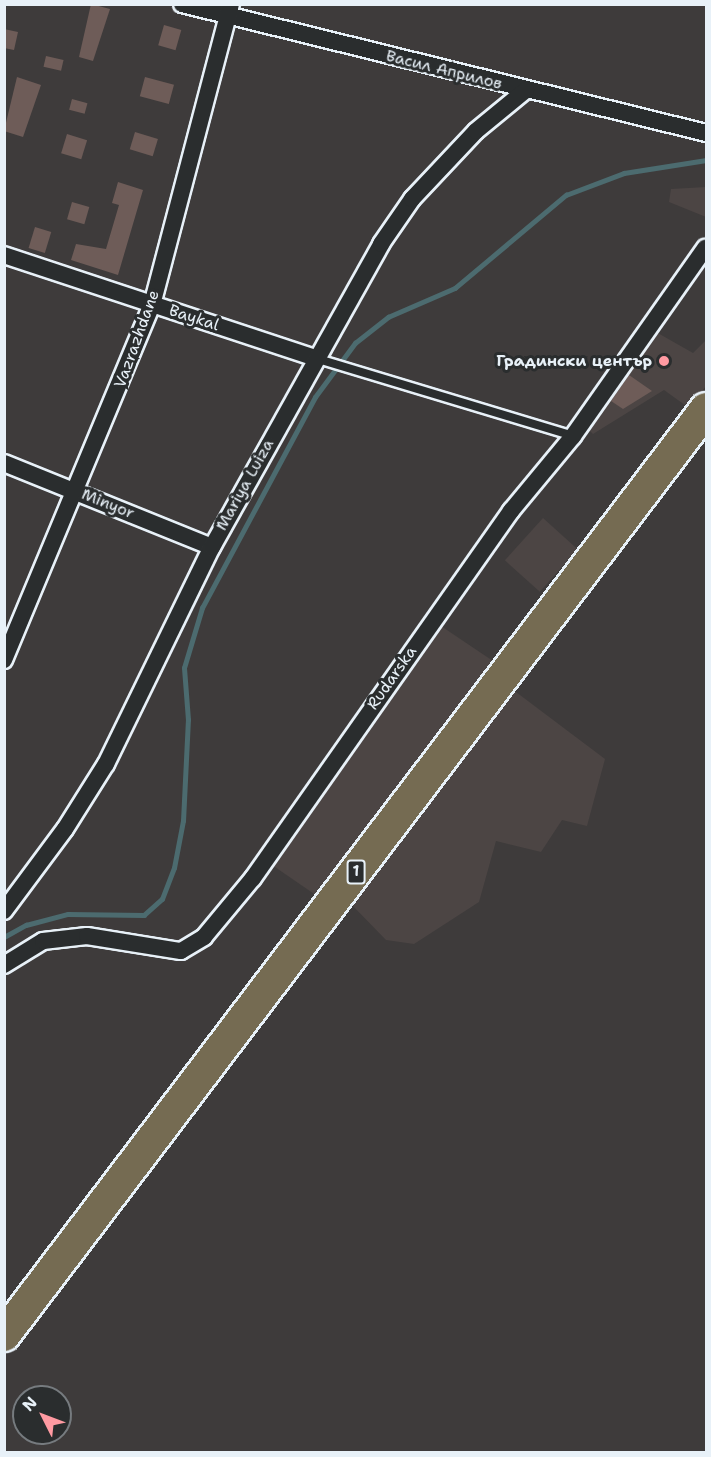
<!DOCTYPE html>
<html>
<head>
<meta charset="utf-8">
<style>
  body { margin:0 }
  #map { position:relative; width:711px; height:1457px; overflow:hidden; background:#3e3b3b; font-family:"Shantell Sans",sans-serif }
  div>[style] { position:absolute }
  [style*='--x'] { left:calc(var(--x)*1px); top:calc(var(--y)*1px); width:calc(var(--w)*1px); rotate:calc(var(--a)*1deg) }
  .built>* { inset:0; background:#4c4544; transform-origin:0 0 }
  .stream>* { height:4.5px; margin:-2.25px; padding:0 2.25px; transform-origin:2.25px; border-radius:2.25px; background:#4c6b6f }
  .building>* { inset:0; background:#6e5c58; transform-origin:0 0 }
  .roads { filter:drop-shadow(2px 0 #e8f1f8) drop-shadow(-2px 0 #e8f1f8) drop-shadow(0 2px #e8f1f8) drop-shadow(0 -2px #e8f1f8) }
  .lane>* { height:8px; margin:-4px; padding:0 4px; transform-origin:4px; border-radius:4px; background:#2a2d2e }
  .street>* { height:16px; margin:-8px; padding:0 8px; transform-origin:8px; border-radius:8px; background:#2a2d2e }
  .highway>* { height:32px; margin:-16px; padding:0 16px; transform-origin:16px; border-radius:16px; background:#756b52 }
  .dots>* { width:16px; height:16px; translate:-50% -50%; box-sizing:border-box; border:3px solid #2a2d2e; border-radius:50% }
  span { translate:-50% -50%; white-space:nowrap; text-align:center; line-height:1.15; -webkit-text-stroke:6px #2a2d2e; paint-order:stroke }
  .shield-label span { padding:2px 4px; background:#2a2d2e; border:2px solid; border-radius:4px; -webkit-text-stroke-width:0 }
  .shield-label { font-size:15px; color:#e8f1f8; font-weight:700 }
  .street-label { font-size:16px; color:#e8f1f8 }
  .poi-label { font-size:16px; color:#e8f1f8; font-weight:700 }
  .right { translate:-100% -50%; text-align:right }
  .frame { position:absolute; inset:0; border:6px solid #e8f1f8; pointer-events:none }
  .north { position:absolute; left:12px; top:1385px; width:60px; height:60px; box-sizing:border-box; background:#2a2d2e; border:2px solid #767b7f; border-radius:50%; rotate:312deg; font-size:16px; font-weight:700; line-height:24px; text-align:center; color:#e8f1f8 }
  .north::after { content:''; display:block; margin:auto; width:21px; height:27px; background:#ff9aa2; clip-path:polygon(50% 0,100% 100%,50% 72%,0 100%) }
</style>
</head>
<body>
<div id="map">
  <div class="built">
    <div style="clip-path:polygon(706px 187px,706px 217px,669px 202px,671px 189px)"></div>
    <div style="clip-path:polygon(656px 332px,693px 353px,706px 340px,706px 386px,689px 408px,664px 390px,593px 434px,586px 427px)"></div>
    <div style="left:543px;top:518px;width:47px;height:57px;rotate:42deg"></div>
    <div style="clip-path:polygon(438px 624px,496px 663px,320px 898px,272px 865px)"></div>
    <div style="clip-path:polygon(512px 689px,605px 759px,587px 826px,562px 820px,541px 852px,496px 841px,479px 902px,414px 944px,386px 940px,349px 902px)"></div>
  </div>
  <div class="stream">
    <div style="--x:4;--y:937;--w:25;--a:-29"></div>
    <div style="--x:26;--y:925;--w:43;--a:-14.7"></div>
    <div style="--x:68;--y:914;--w:76;--a:0.8"></div>
    <div style="--x:144;--y:915;--w:24;--a:-42"></div>
    <div style="--x:162;--y:899;--w:33;--a:-69"></div>
    <div style="--x:174;--y:868;--w:48;--a:-79.2"></div>
    <div style="--x:183;--y:821;--w:101;--a:-87.2"></div>
    <div style="--x:188;--y:720;--w:52;--a:-94.4"></div>
    <div style="--x:184;--y:668;--w:63;--a:-73.3"></div>
    <div style="--x:202;--y:608;--w:239;--a:-61.8"></div>
    <div style="--x:315;--y:397;--w:67;--a:-53.5"></div>
    <div style="--x:355;--y:343;--w:42;--a:-38.2"></div>
    <div style="--x:388;--y:317;--w:73;--a:-23.4"></div>
    <div style="--x:455;--y:288;--w:145;--a:-40"></div>
    <div style="--x:566;--y:195;--w:62;--a:-20.8"></div>
    <div style="--x:624;--y:173;--w:83;--a:-9"></div>
  </div>
  <div class="building">
    <div style="clip-path:polygon(91px 4px,110px 9px,93px 61px,79px 57px)"></div>
    <div style="left:164px;top:25px;width:18px;height:21px;rotate:16deg"></div>
    <div style="clip-path:polygon(4px 29px,18px 32px,14px 50px,4px 48px)"></div>
    <div style="left:46px;top:56px;width:18px;height:11px;rotate:13deg"></div>
    <div style="clip-path:polygon(17px 77px,41px 85px,23px 137px,4px 131px)"></div>
    <div style="left:145px;top:77px;width:30px;height:20px;rotate:15deg"></div>
    <div style="left:72px;top:99px;width:16px;height:11px;rotate:15deg"></div>
    <div style="left:135px;top:132px;width:24px;height:18px;rotate:17deg"></div>
    <div style="left:67px;top:134px;width:21px;height:20px;rotate:17deg"></div>
    <div style="clip-path:polygon(118px 182px,143px 190px,118px 275px,71px 260px,76px 244px,106px 249px,119px 205px,112px 203px)"></div>
    <div style="left:72px;top:202px;width:18px;height:18px;rotate:16deg"></div>
    <div style="left:35px;top:227px;width:17px;height:22px;rotate:17deg"></div>
    <div style="clip-path:polygon(629px 375px,652px 391px,623px 409px,611px 401px)"></div>
  </div>
  <div class="roads">
    <div class="lane">
      <div style="--x:315;--y:358;--w:270;--a:16.8"></div>
    </div>
    <div class="street">
      <div style="--x:182;--y:4;--w:540;--a:13.83"></div>
      <div style="--x:4;--y:255;--w:328;--a:18.3"></div>
      <div style="--x:4;--y:463;--w:224;--a:22"></div>
      <div style="--x:4;--y:660;--w:385;--a:-67.4"></div>
      <div style="--x:152;--y:305;--w:311;--a:-75.3"></div>
      <div style="--x:4;--y:911;--w:102;--a:-53.4"></div>
      <div style="--x:65;--y:829;--w:77;--a:-57.8"></div>
      <div style="--x:106;--y:764;--w:242;--a:-64"></div>
      <div style="--x:212;--y:547;--w:347;--a:-60.8"></div>
      <div style="--x:381;--y:244;--w:55;--a:-55.4"></div>
      <div style="--x:412;--y:199;--w:93;--a:-46.7"></div>
      <div style="--x:476;--y:131;--w:65;--a:-39.4"></div>
      <div style="--x:4;--y:965;--w:46;--a:-31.6"></div>
      <div style="--x:43;--y:941;--w:44;--a:-6.5"></div>
      <div style="--x:87;--y:936;--w:95;--a:9.1"></div>
      <div style="--x:181;--y:951;--w:27;--a:-31"></div>
      <div style="--x:204;--y:937;--w:77;--a:-50.3"></div>
      <div style="--x:253;--y:878;--w:449;--a:-54.9"></div>
      <div style="--x:511;--y:511;--w:97;--a:-50.4"></div>
      <div style="--x:573;--y:436;--w:230;--a:-54.9"></div>
    </div>
    <div class="highway">
      <div style="--x:4;--y:1335;--w:1162;--a:-52.83"></div>
    </div>
  </div>
  <div class="dots">
    <div style="left:664px;top:361px;background:#ff9aa2"></div>
  </div>
  <div class="shield-label">
    <span style="left:356px;top:872px">1</span>
  </div>
  <div class="street-label">
    <span style="left:444px;top:70px;rotate:14deg">Васил Априлов</span>
    <span style="left:194px;top:318px;rotate:18deg">Baykal</span>
    <span style="left:137px;top:339px;rotate:-70deg">Vazrazhdane</span>
    <span style="left:245px;top:485px;rotate:-61deg">Mariya Luiza</span>
    <span style="left:108px;top:504px;rotate:22deg">Minyor</span>
    <span style="left:392px;top:678px;rotate:-55deg">Rudarska</span>
  </div>
  <div class="poi-label">
    <span class="right" style="left:652px;top:361px">Градински център</span>
  </div>
  <div class="frame"></div>
  <div class="north">N</div>
</div>
</body>
</html>
